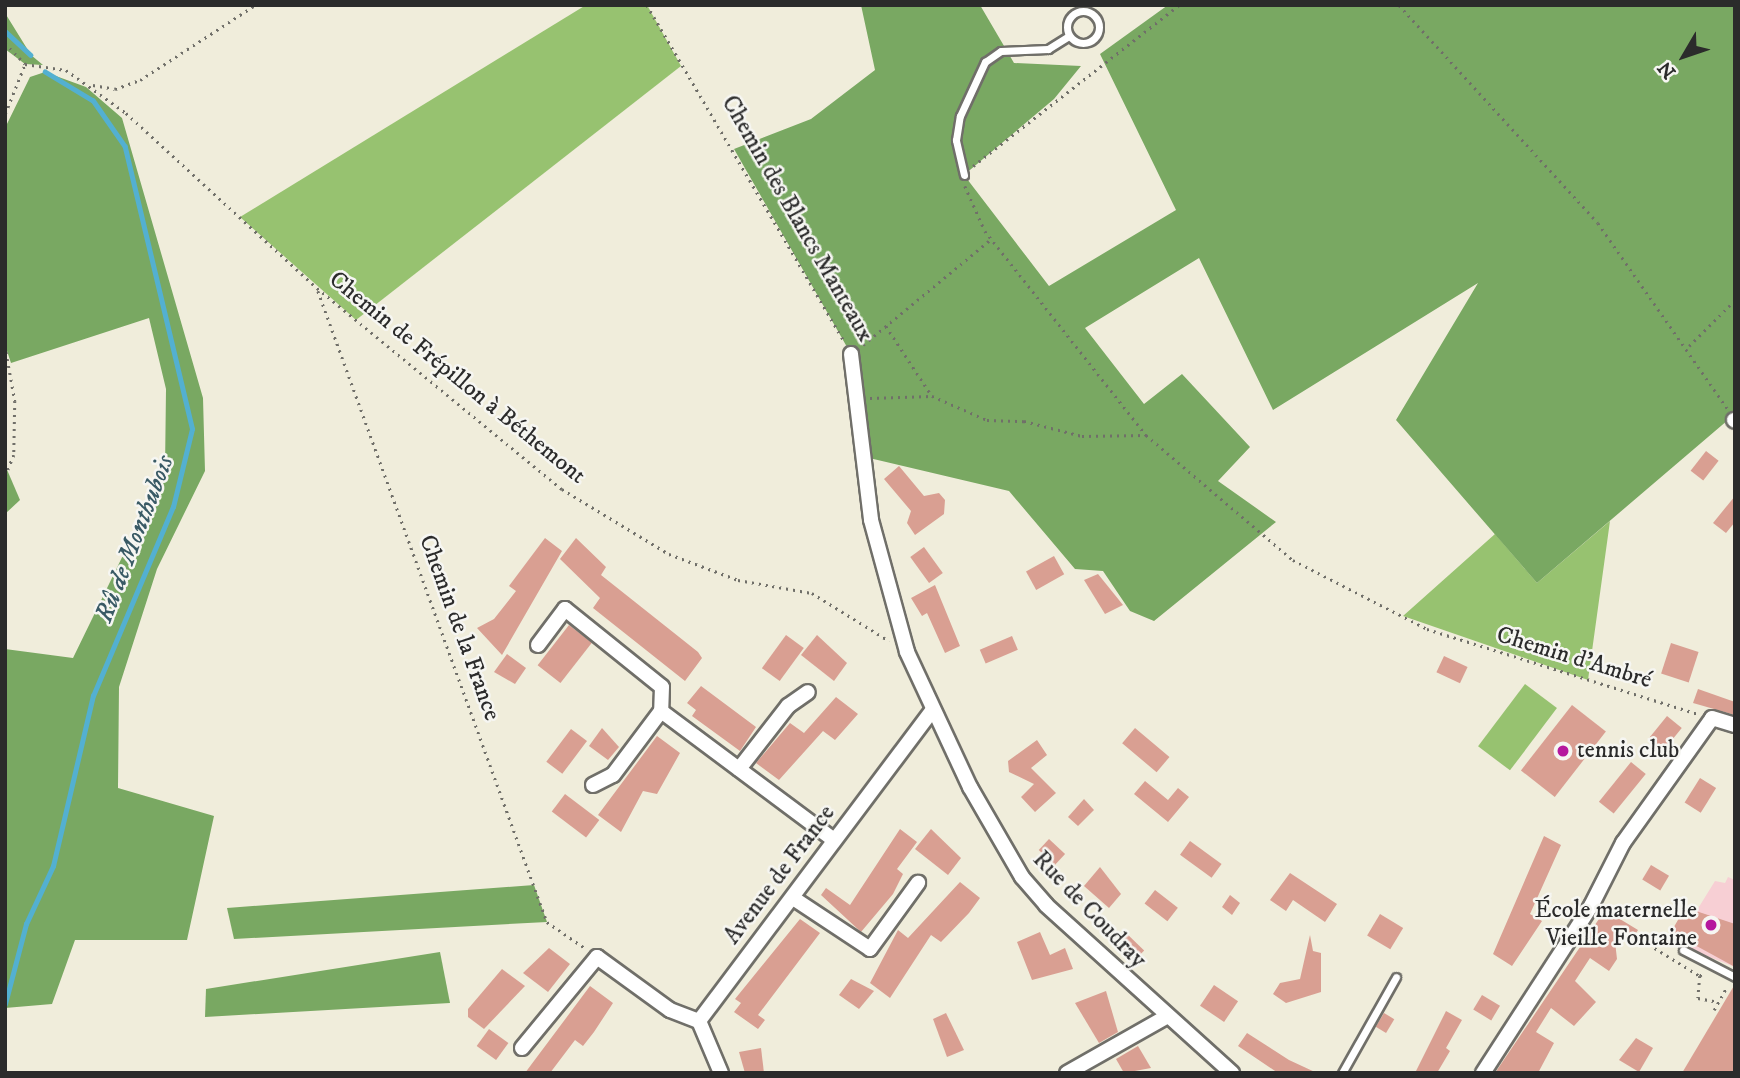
<!DOCTYPE html>
<html>
<head>
<meta charset="utf-8">
<style>
  body { margin:0 }
  #map { position:relative; width:1740px; height:1078px; overflow:hidden; background:#f0eddb; font-family:"IM FELL DW Pica",serif }
  div>[style] { position:absolute }
  [style*='--x'] { left:calc(var(--x)*1px); top:calc(var(--y)*1px); width:calc(var(--w)*1px); rotate:calc(var(--a)*1deg) }
  .built>* { inset:0; background:#f7cfd4 }
  .green>* { inset:0; background:#97c270; transform-origin:0 0 }
  .forest>* { inset:0; background:#79a862 }
  .stream>* { height:4.5px; margin:-2.25px; padding:0 2.25px; transform-origin:2.25px; border-radius:2.25px; background:#53b0d1 }
  .building>* { inset:0; background:#d99f92; transform-origin:0 0 }
  .path>* { height:2.5px; margin-top:-1.25px; transform-origin:0; background:repeating-linear-gradient(90deg,#706f69 0 2px,transparent 0 7px) }
  .roads { filter:drop-shadow(2px 0 #706f69) drop-shadow(-2px 0 #706f69) drop-shadow(0 2px #706f69) drop-shadow(0 -2px #706f69) }
  .service>* { height:7px; margin:-3.5px; padding:0 3.5px; transform-origin:3.5px; border-radius:3.5px; background:#fff }
  .service>.ring { margin:-3.5px; padding:0; box-sizing:content-box; background:none; border:7px solid #fff; border-radius:50% }
  .minor>* { height:14px; margin:-7px; padding:0 7px; transform-origin:7px; border-radius:7px; background:#fff }
  .dots>* { width:19px; height:19px; translate:-50% -50%; box-sizing:border-box; border:4px solid #f6f6f2; border-radius:50% }
  span { translate:-50% -50%; white-space:nowrap; text-align:center; line-height:1.15; -webkit-text-stroke:5px #f6f6f2; paint-order:stroke }
  .street-label { font-size:24px; color:#2b2b2b }
  .poi-label { font-size:24px; color:#2b2b2b }
  .left { translate:0 -50%; text-align:left }
  .right { translate:-100% -50%; text-align:right }
  .water-label { font-size:26px; color:#395a65; font-style:italic }
  .frame { position:absolute; inset:0; border:7px solid #2b2b2b; pointer-events:none }
  .north { position:absolute; left:1649px; top:21px; width:70px; height:70px; -webkit-text-stroke:5px #f6f6f2; paint-order:stroke; rotate:231deg; font-size:19px; font-weight:700; line-height:28px; text-align:center; color:#2b2b2b }
  .north::after { content:''; display:block; margin:auto; width:24px; height:32px; background:#2b2b2b; clip-path:polygon(50% 0,100% 100%,50% 72%,0 100%) }
</style>
</head>
<body>
<div id="map">
  <div class="built">
    <div style="clip-path:polygon(1728px 877px,1735px 880px,1735px 967px,1676px 944px,1715px 881px,1725px 883px)"></div>
  </div>
  <div class="green">
    <div style="clip-path:polygon(586px 5px,647px 5px,681px 66px,356px 320px,240px 217px)"></div>
    <div style="clip-path:polygon(1610px 521px,1588px 680px,1403px 616px,1495px 534px,1537px 583px)"></div>
    <div style="left:1525px;top:684px;width:40px;height:78px;rotate:37deg"></div>
  </div>
  <div class="forest">
    <div style="clip-path:polygon(861px 5px,980px 5px,1014px 63px,1081px 66px,1054px 99px,964px 175px,1049px 286px,1176px 210px,1100px 54px,1168px 5px,1735px 5px,1735px 414px,1537px 583px,1396px 420px,1478px 283px,1273px 410px,1199px 258px,1085px 328px,1144px 404px,1182px 374px,1250px 447px,1218px 481px,1276px 522px,1154px 621px,1130px 611px,1103px 571px,1075px 569px,1009px 491px,865px 457px,851px 354px,734px 149px,811px 119px,875px 70px)"></div>
    <div style="clip-path:polygon(5px 13px,31px 55px,43px 65px,25px 64px,5px 49px)"></div>
    <div style="clip-path:polygon(45px 72px,86px 87px,122px 118px,203px 398px,205px 471px,157px 569px,119px 687px,118px 788px,214px 816px,187px 940px,75px 940px,52px 1004px,5px 1008px,5px 649px,73px 658px,165px 469px,166px 389px,149px 318px,11px 363px,5px 345px,5px 128px,30px 77px)"></div>
    <div style="clip-path:polygon(5px 465px,20px 500px,5px 514px)"></div>
    <div style="clip-path:polygon(534px 885px,547px 922px,234px 939px,227px 908px)"></div>
    <div style="clip-path:polygon(440px 952px,450px 1003px,205px 1017px,206px 989px)"></div>
  </div>
  <div class="stream">
    <div style="--x:5;--y:31;--w:35;--a:43"></div>
    <div style="--x:5;--y:1004;--w:83;--a:-75.3"></div>
    <div style="--x:26;--y:924;--w:64;--a:-65"></div>
    <div style="--x:53;--y:866;--w:175;--a:-76.8"></div>
    <div style="--x:93;--y:696;--w:205;--a:-67.1"></div>
    <div style="--x:173;--y:507;--w:80;--a:-76.3"></div>
    <div style="--x:192;--y:429;--w:290;--a:-103.4"></div>
    <div style="--x:125;--y:147;--w:56;--a:-124.8"></div>
    <div style="--x:93;--y:101;--w:56;--a:-148.9"></div>
  </div>
  <div class="building">
    <div style="left:1706px;top:451px;width:16px;height:25px;rotate:38deg"></div>
    <div style="clip-path:polygon(899px 466px,924px 496px,939px 493px,945px 500px,944px 514px,915px 535px,907px 523px,911px 511px,884px 479px)"></div>
    <div style="clip-path:polygon(1735px 496px,1735px 522px,1726px 533px,1713px 523px)"></div>
    <div style="clip-path:polygon(545px 538px,562px 551px,502px 655px,477px 628px,494px 619px,516px 591px,509px 586px)"></div>
    <div style="clip-path:polygon(576px 538px,606px 567px,601px 575px,698px 652px,702px 658px,685px 681px,593px 608px,600px 598px,560px 559px)"></div>
    <div style="left:924px;top:547px;width:32px;height:17px;rotate:54deg"></div>
    <div style="left:1054px;top:556px;width:21px;height:32px;rotate:61deg"></div>
    <div style="clip-path:polygon(1098px 574px,1123px 605px,1105px 614px,1084px 580px)"></div>
    <div style="clip-path:polygon(935px 585px,960px 646px,945px 653px,927px 613px,922px 616px,911px 598px)"></div>
    <div style="left:569px;top:625px;width:29px;height:51px;rotate:38deg"></div>
    <div style="left:786px;top:635px;width:22px;height:41px;rotate:36deg"></div>
    <div style="clip-path:polygon(817px 635px,847px 663px,834px 681px,801px 655px)"></div>
    <div style="left:1012px;top:636px;width:15px;height:35px;rotate:67deg"></div>
    <div style="left:1671px;top:643px;width:29px;height:32px;rotate:18deg"></div>
    <div style="clip-path:polygon(507px 654px,526px 668px,515px 684px,494px 672px)"></div>
    <div style="left:1444px;top:656px;width:26px;height:18px;rotate:25deg"></div>
    <div style="clip-path:polygon(701px 686px,756px 727px,740px 751px,692px 716px,696px 710px,687px 703px)"></div>
    <div style="clip-path:polygon(1698px 689px,1735px 702px,1735px 715px,1693px 703px)"></div>
    <div style="clip-path:polygon(836px 697px,858px 714px,835px 740px,823px 731px,779px 780px,756px 763px,790px 723px,804px 733px)"></div>
    <div style="left:1572px;top:705px;width:43px;height:83px;rotate:38deg"></div>
    <div style="left:1667px;top:716px;width:19px;height:29px;rotate:39deg"></div>
    <div style="clip-path:polygon(602px 728px,619px 747px,608px 760px,589px 746px)"></div>
    <div style="left:1135px;top:728px;width:45px;height:20px;rotate:40deg"></div>
    <div style="left:571px;top:729px;width:20px;height:41px;rotate:37deg"></div>
    <div style="clip-path:polygon(657px 736px,680px 753px,657px 794px,643px 791px,621px 832px,598px 815px)"></div>
    <div style="clip-path:polygon(1037px 740px,1047px 755px,1031px 768px,1056px 793px,1035px 812px,1021px 797px,1034px 784px,1009px 772px,1008px 761px)"></div>
    <div style="left:1631px;top:762px;width:19px;height:51px;rotate:39deg"></div>
    <div style="left:1700px;top:778px;width:19px;height:29px;rotate:32deg"></div>
    <div style="clip-path:polygon(1145px 781px,1168px 800px,1178px 788px,1189px 797px,1168px 822px,1134px 794px)"></div>
    <div style="left:565px;top:794px;width:43px;height:22px;rotate:37deg"></div>
    <div style="clip-path:polygon(1084px 799px,1094px 810px,1078px 826px,1068px 817px)"></div>
    <div style="clip-path:polygon(900px 829px,917px 842px,897px 869px,903px 874px,893px 894px,861px 932px,821px 895px,826px 888px,850px 905px)"></div>
    <div style="clip-path:polygon(931px 829px,961px 858px,948px 875px,915px 849px)"></div>
    <div style="clip-path:polygon(1544px 836px,1561px 845px,1530px 914px,1542px 921px,1512px 966px,1493px 954px)"></div>
    <div style="left:1049px;top:839px;width:22px;height:15px;rotate:43deg"></div>
    <div style="left:1190px;top:841px;width:39px;height:17px;rotate:36deg"></div>
    <div style="left:1651px;top:865px;width:21px;height:17px;rotate:31deg"></div>
    <div style="clip-path:polygon(1100px 867px,1121px 894px,1109px 908px,1084px 886px)"></div>
    <div style="clip-path:polygon(1290px 873px,1337px 904px,1325px 922px,1293px 900px,1286px 911px,1270px 900px)"></div>
    <div style="clip-path:polygon(960px 882px,980px 898px,969px 913px,941px 942px,931px 935px,890px 998px,870px 983px,898px 930px,908px 938px)"></div>
    <div style="left:1155px;top:890px;width:29px;height:17px;rotate:38deg"></div>
    <div style="clip-path:polygon(1230px 895px,1240px 903px,1232px 915px,1222px 907px)"></div>
    <div style="clip-path:polygon(1605px 910px,1638px 930px,1630px 943px,1614px 933px,1617px 959px,1609px 971px,1590px 958px,1575px 981px,1596px 1002px,1574px 1026px,1551px 1008px,1536px 1032px,1554px 1043px,1538px 1073px,1495px 1073px)"></div>
    <div style="clip-path:polygon(1696px 911px,1735px 924px,1735px 967px,1671px 932px,1682px 913px,1691px 918px)"></div>
    <div style="left:1380px;top:914px;width:27px;height:25px;rotate:31deg"></div>
    <div style="clip-path:polygon(800px 919px,820px 933px,758px 1015px,765px 1020px,758px 1029px,734px 1012px,741px 1003px,735px 999px)"></div>
    <div style="left:1124px;top:931px;width:28px;height:17px;rotate:44deg"></div>
    <div style="clip-path:polygon(1040px 932px,1050px 955px,1065px 948px,1073px 969px,1032px 980px,1017px 942px)"></div>
    <div style="clip-path:polygon(1310px 935px,1313px 951px,1321px 953px,1321px 992px,1286px 1003px,1273px 994px,1280px 983px,1300px 979px)"></div>
    <div style="clip-path:polygon(549px 948px,570px 964px,548px 992px,523px 973px)"></div>
    <div style="clip-path:polygon(502px 969px,525px 986px,484px 1029px,468px 1017px,468px 1009px)"></div>
    <div style="clip-path:polygon(851px 979px,874px 991px,859px 1009px,839px 995px)"></div>
    <div style="clip-path:polygon(1735px 984px,1735px 1073px,1682px 1073px,1707px 1031px)"></div>
    <div style="left:1214px;top:985px;width:29px;height:25px;rotate:34deg"></div>
    <div style="clip-path:polygon(590px 986px,613px 1003px,594px 1032px,583px 1046px,575px 1040px,550px 1073px,525px 1073px)"></div>
    <div style="clip-path:polygon(1106px 991px,1118px 1032px,1099px 1043px,1075px 1003px)"></div>
    <div style="left:1482px;top:995px;width:21px;height:17px;rotate:31deg"></div>
    <div style="clip-path:polygon(1446px 1011px,1462px 1020px,1446px 1048px,1450px 1051px,1437px 1073px,1415px 1073px)"></div>
    <div style="clip-path:polygon(946px 1013px,964px 1050px,947px 1057px,933px 1019px)"></div>
    <div style="left:1384px;top:1013px;width:12px;height:16px;rotate:31deg"></div>
    <div style="left:489px;top:1029px;width:24px;height:21px;rotate:36deg"></div>
    <div style="clip-path:polygon(1247px 1033px,1289px 1060px,1317px 1073px,1278px 1073px,1238px 1046px)"></div>
    <div style="clip-path:polygon(1636px 1038px,1653px 1048px,1639px 1072px,1619px 1060px)"></div>
    <div style="clip-path:polygon(1138px 1046px,1151px 1068px,1124px 1073px,1116px 1059px)"></div>
    <div style="clip-path:polygon(761px 1048px,764px 1073px,745px 1073px,739px 1052px)"></div>
  </div>
  <div class="path">
    <div style="--x:647;--y:5;--w:389;--a:59.6"></div>
    <div style="--x:1399;--y:5;--w:295;--a:47.6"></div>
    <div style="--x:1598;--y:223;--w:226;--a:55.1"></div>
    <div style="--x:5;--y:43;--w:29;--a:46"></div>
    <div style="--x:25;--y:64;--w:41;--a:8.3"></div>
    <div style="--x:66;--y:70;--w:74;--a:35.6"></div>
    <div style="--x:126;--y:113;--w:259;--a:42.5"></div>
    <div style="--x:317;--y:288;--w:317;--a:39.4"></div>
    <div style="--x:562;--y:489;--w:125;--a:31.3"></div>
    <div style="--x:669;--y:554;--w:74;--a:20.6"></div>
    <div style="--x:738;--y:580;--w:75;--a:10"></div>
    <div style="--x:812;--y:593;--w:91;--a:31.9"></div>
    <div style="--x:93;--y:85;--w:22;--a:10"></div>
    <div style="--x:115;--y:89;--w:27;--a:-20"></div>
    <div style="--x:140;--y:80;--w:137;--a:-33.1"></div>
    <div style="--x:5;--y:114;--w:54;--a:-68.2"></div>
    <div style="--x:973;--y:166;--w:261;--a:-38"></div>
    <div style="--x:965;--y:186;--w:49;--a:66"></div>
    <div style="--x:985;--y:231;--w:260;--a:51.7"></div>
    <div style="--x:1146;--y:435;--w:193;--a:40.4"></div>
    <div style="--x:1293;--y:560;--w:151;--a:27.2"></div>
    <div style="--x:1427;--y:629;--w:285;--a:17.4"></div>
    <div style="--x:318;--y:291;--w:671;--a:70.05"></div>
    <div style="--x:547;--y:922;--w:46;--a:34.4"></div>
    <div style="--x:886;--y:326;--w:84;--a:56.7"></div>
    <div style="--x:5;--y:345;--w:57;--a:79.9"></div>
    <div style="--x:15;--y:401;--w:54;--a:91.1"></div>
    <div style="--x:14;--y:455;--w:24;--a:112"></div>
    <div style="--x:863;--y:345;--w:165;--a:-39.6"></div>
    <div style="--x:1689;--y:346;--w:65;--a:-45"></div>
    <div style="--x:870;--y:398;--w:62;--a:-1.8"></div>
    <div style="--x:932;--y:396;--w:60;--a:23.6"></div>
    <div style="--x:987;--y:420;--w:37;--a:2"></div>
    <div style="--x:1024;--y:421;--w:60;--a:14.5"></div>
    <div style="--x:1082;--y:436;--w:64;--a:-0.9"></div>
    <div style="--x:1637;--y:937;--w:74;--a:31.8"></div>
    <div style="--x:1700;--y:976;--w:6;--a:-51"></div>
    <div style="--x:1700;--y:976;--w:22;--a:95"></div>
    <div style="--x:1698;--y:998;--w:20;--a:11"></div>
    <div style="--x:1714;--y:1010;--w:26;--a:-61"></div>
  </div>
  <div class="roads">
    <div class="service">
      <div class="ring" style="left:1067px;top:11px;width:25px;height:25px"></div>
      <div style="--x:964;--y:175;--w:36;--a:-103"></div>
      <div style="--x:956;--y:140;--w:24;--a:-81"></div>
      <div style="--x:960;--y:116;--w:60;--a:-65.2"></div>
      <div style="--x:985;--y:62;--w:19;--a:-35"></div>
      <div style="--x:1001;--y:51;--w:47;--a:-2.4"></div>
      <div style="--x:1048;--y:49;--w:25;--a:-32"></div>
      <div style="--x:1683;--y:950;--w:59;--a:27.4"></div>
      <div style="--x:1342;--y:1073;--w:110;--a:-60.6"></div>
    </div>
    <div class="minor">
      <div style="--x:851;--y:354;--w:167;--a:83.1"></div>
      <div style="--x:871;--y:520;--w:137;--a:74.7"></div>
      <div style="--x:907;--y:652;--w:149;--a:65"></div>
      <div style="--x:970;--y:787;--w:104;--a:60"></div>
      <div style="--x:1022;--y:877;--w:37;--a:49"></div>
      <div style="--x:1046;--y:905;--w:251;--a:42.1"></div>
      <div style="--x:1734;--y:420;--w:1;--a:45"></div>
      <div style="--x:538;--y:645;--w:45;--a:-53.1"></div>
      <div style="--x:565;--y:609;--w:124;--a:38.8"></div>
      <div style="--x:662;--y:687;--w:24;--a:92"></div>
      <div style="--x:661;--y:711;--w:216;--a:36.7"></div>
      <div style="--x:739;--y:769;--w:80;--a:-52.1"></div>
      <div style="--x:788;--y:706;--w:24;--a:-35"></div>
      <div style="--x:593;--y:785;--w:22;--a:-27"></div>
      <div style="--x:613;--y:775;--w:80;--a:-53.1"></div>
      <div style="--x:793;--y:898;--w:92;--a:33.5"></div>
      <div style="--x:870;--y:949;--w:82;--a:-54"></div>
      <div style="--x:522;--y:1048;--w:118;--a:-50.5"></div>
      <div style="--x:597;--y:957;--w:90;--a:36"></div>
      <div style="--x:670;--y:1010;--w:31;--a:21"></div>
      <div style="--x:721;--y:1073;--w:56;--a:-112.9"></div>
      <div style="--x:699;--y:1021;--w:388;--a:-53.1"></div>
      <div style="--x:1067;--y:1073;--w:114;--a:-29.5"></div>
      <div style="--x:1483;--y:1073;--w:199;--a:-57.1"></div>
      <div style="--x:1591;--y:906;--w:71;--a:-63.1"></div>
      <div style="--x:1623;--y:843;--w:153;--a:-54.5"></div>
      <div style="--x:1712;--y:718;--w:24;--a:17"></div>
    </div>
  </div>
  <div class="dots">
    <div style="left:1563px;top:751px;background:#b5179e"></div>
    <div style="left:1711px;top:925px;background:#b5179e"></div>
  </div>
  <div class="street-label">
    <span style="left:797px;top:219px;rotate:60deg">Chemin des Blancs Manteaux</span>
    <span style="left:457px;top:378px;rotate:39deg">Chemin de Frépillon à Béthemont</span>
    <span style="left:459px;top:628px;rotate:70deg">Chemin de la France</span>
    <span style="left:1574px;top:658px;rotate:17deg">Chemin d'Ambré</span>
    <span style="left:780px;top:875px;rotate:-53deg">Avenue de France</span>
    <span style="left:1089px;top:910px;rotate:46deg">Rue de Coudray</span>
  </div>
  <div class="poi-label">
    <span class="left" style="left:1577px;top:751px">tennis club</span>
    <span class="right" style="left:1697px;top:925px">École maternelle<br>Vieille Fontaine</span>
  </div>
  <div class="water-label">
    <span style="left:135px;top:539px;rotate:-69deg">Rû de Monthubois</span>
  </div>
  <div class="frame"></div>
  <div class="north">N</div>
</div>
</body>
</html>
